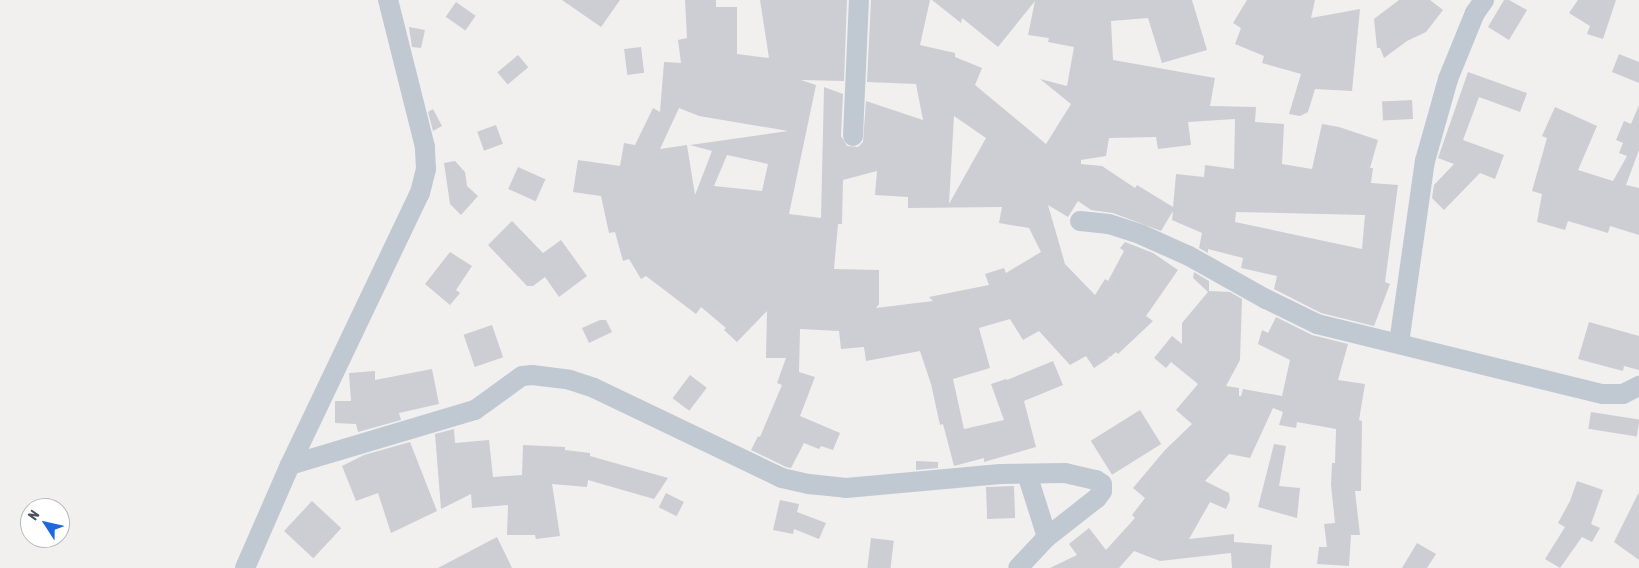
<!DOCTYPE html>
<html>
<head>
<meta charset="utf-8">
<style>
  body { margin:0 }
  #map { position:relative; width:1639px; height:568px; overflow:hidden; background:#f2efef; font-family:"Asap Condensed",sans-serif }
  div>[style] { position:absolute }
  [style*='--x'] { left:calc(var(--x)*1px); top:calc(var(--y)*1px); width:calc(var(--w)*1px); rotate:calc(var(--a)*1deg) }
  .building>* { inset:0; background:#ccced4; transform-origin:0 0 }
  .minor>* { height:20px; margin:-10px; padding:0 10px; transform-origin:10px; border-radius:10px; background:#c0c9d1 }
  span { translate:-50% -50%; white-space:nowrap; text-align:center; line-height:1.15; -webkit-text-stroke:4.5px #fff; paint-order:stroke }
  .north { position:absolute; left:20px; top:498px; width:50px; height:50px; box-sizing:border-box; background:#fff; border:1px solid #b6babe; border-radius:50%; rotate:305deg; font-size:14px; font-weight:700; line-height:20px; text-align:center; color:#48525c }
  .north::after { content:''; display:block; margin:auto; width:18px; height:22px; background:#1c68df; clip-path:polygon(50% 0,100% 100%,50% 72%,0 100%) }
</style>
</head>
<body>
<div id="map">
  <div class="building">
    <div style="clip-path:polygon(562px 0,620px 0,601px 27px)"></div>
    <div style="clip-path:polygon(evenodd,685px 0,716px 0,716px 7px,737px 7px,737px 54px,769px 58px,760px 0,847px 0,844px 81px,801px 80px,816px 85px,789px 214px,821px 218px,824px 87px,843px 94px,841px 136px,847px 146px,858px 147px,863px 142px,866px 101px,923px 120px,916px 84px,867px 82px,871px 0,930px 0,920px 45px,955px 53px,955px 57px,982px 68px,975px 85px,1046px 144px,1071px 104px,1040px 79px,1067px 86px,1074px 47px,1048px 42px,1049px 38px,1028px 35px,1035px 1px,998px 47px,962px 18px,961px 23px,932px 0,1192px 0,1207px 50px,1162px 63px,1148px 18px,1111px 21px,1113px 60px,1215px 78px,1210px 106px,1256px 107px,1255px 122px,1284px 124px,1282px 164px,1312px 169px,1322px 124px,1339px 127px,1378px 140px,1370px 168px,1373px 168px,1371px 183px,1398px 185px,1385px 282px,1390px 284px,1374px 326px,1321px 313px,1274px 289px,1277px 276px,1241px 268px,1243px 258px,1208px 249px,1208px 253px,1199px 248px,1202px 233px,1172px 220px,1173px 211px,1161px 231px,1113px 213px,1091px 210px,1078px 201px,1068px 217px,1048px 205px,1065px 264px,1095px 295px,1105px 279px,1108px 281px,1124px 251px,1120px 248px,1125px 242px,1153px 253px,1178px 270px,1146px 316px,1153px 321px,1118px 354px,1116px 352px,1110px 357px,1108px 356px,1109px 358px,1094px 368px,1086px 356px,1070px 365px,1039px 331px,1023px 340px,1010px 319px,979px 328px,990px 368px,953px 379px,964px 429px,1004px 420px,991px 384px,1006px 379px,1007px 380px,1053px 361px,1063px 385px,1024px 401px,1036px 447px,984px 462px,984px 458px,954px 466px,943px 424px,940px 425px,931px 384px,920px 351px,866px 361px,864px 347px,841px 349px,839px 331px,800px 329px,799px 372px,815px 377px,800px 416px,840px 433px,833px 450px,821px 446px,819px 449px,804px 443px,791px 468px,786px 467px,751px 450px,758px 436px,760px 437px,782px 385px,777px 383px,786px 358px,766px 358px,767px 311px,737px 342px,724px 330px,726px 328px,701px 307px,696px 314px,646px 276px,641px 279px,629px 259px,623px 261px,615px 232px,609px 233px,601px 196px,573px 192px,578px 160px,620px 166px,624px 143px,635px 145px,653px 108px,660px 112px,664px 62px,681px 63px,678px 40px,687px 38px,685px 0,679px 108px,699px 116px,788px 131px,690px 145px,712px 151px,695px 195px,687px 145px,660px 149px,679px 108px,685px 0,954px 116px,986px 138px,949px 204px,954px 116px,685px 0,1235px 119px,1234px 169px,1205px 165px,1204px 177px,1176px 174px,1173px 207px,1137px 185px,1135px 188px,1102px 166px,1081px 164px,1081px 160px,1106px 156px,1109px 138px,1156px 137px,1158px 149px,1191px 145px,1188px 122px,1235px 119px,685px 0,727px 155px,768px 164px,762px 191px,714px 186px,727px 155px,685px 0,877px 171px,875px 195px,908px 197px,908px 208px,1002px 207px,999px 223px,1029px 228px,1041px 252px,1006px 273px,1004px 268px,985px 274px,989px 285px,929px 297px,933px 301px,876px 308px,879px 304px,879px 270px,834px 269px,838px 224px,842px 224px,843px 180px,877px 171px,685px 0,1236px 212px,1365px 215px,1362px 249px,1235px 222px,1236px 212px)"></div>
    <div style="clip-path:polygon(1247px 0,1315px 0,1311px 18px,1360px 9px,1352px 91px,1315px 89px,1308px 112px,1300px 116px,1289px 114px,1301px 74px,1262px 63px,1264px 56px,1235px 44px,1241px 28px,1233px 23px)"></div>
    <div style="clip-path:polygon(1399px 0,1430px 0,1443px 10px,1426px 32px,1407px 41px,1384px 58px,1380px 48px,1377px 48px,1374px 19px)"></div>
    <div style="clip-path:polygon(1504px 0,1509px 0,1527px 10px,1509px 40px,1488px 27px)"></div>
    <div style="clip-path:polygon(1578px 0,1616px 0,1603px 39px,1587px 34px,1590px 26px,1569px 13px)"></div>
    <div style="left:456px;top:2px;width:24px;height:18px;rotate:35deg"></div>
    <div style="clip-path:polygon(409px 27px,425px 30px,421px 48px,412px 47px)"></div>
    <div style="left:641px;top:47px;width:26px;height:17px;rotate:83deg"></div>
    <div style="clip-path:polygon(1619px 54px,1639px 62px,1639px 83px,1612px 72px)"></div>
    <div style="left:518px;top:55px;width:16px;height:27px;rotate:50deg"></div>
    <div style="clip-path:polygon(1468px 72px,1527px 93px,1520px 112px,1479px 97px,1463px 140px,1504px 155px,1495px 179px,1480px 173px,1444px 210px,1432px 198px,1434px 185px,1454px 164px,1438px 158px)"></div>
    <div style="left:1412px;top:100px;width:19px;height:30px;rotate:87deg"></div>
    <div style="clip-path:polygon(1639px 105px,1639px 150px,1626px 185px,1639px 188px,1639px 235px,1610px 226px,1608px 233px,1568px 221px,1565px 230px,1537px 222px,1542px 194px,1532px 191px,1547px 138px,1542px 136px,1555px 107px,1597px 126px,1578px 170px,1613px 181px,1627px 156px,1619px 153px,1623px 143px,1616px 140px,1624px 121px,1631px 124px)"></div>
    <div style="clip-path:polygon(433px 109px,442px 126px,433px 131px,428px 112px)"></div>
    <div style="left:496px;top:125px;width:20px;height:20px;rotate:70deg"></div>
    <div style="clip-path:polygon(455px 161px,465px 172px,467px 186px,478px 196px,461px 215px,450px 204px,444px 163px)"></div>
    <div style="left:518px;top:167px;width:30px;height:24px;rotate:24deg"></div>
    <div style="clip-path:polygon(512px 221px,543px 253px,561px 240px,587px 276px,559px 297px,545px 277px,533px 286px,527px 286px,488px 245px)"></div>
    <div style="clip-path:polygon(450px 252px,472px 266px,456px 290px,460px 293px,450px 305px,425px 284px)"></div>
    <div style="clip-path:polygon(1194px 272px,1209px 281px,1209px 291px,1230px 292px,1242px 299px,1240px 360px,1226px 386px,1239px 388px,1239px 396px,1241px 396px,1243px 389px,1282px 396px,1290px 360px,1258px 344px,1262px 330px,1268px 333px,1276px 317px,1312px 335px,1348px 344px,1338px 380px,1365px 384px,1359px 420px,1362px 421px,1361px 491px,1355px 491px,1360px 535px,1351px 535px,1349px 566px,1317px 564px,1319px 547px,1327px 547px,1324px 524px,1335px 523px,1331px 485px,1332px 463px,1335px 463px,1336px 429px,1297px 422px,1296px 428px,1279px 425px,1283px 412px,1273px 408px,1250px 458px,1229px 454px,1205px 481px,1229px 493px,1230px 500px,1226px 509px,1210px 502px,1189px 539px,1234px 534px,1234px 542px,1272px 545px,1270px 568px,1232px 568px,1231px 553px,1160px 561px,1134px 551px,1119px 568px,1050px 568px,1077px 555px,1069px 544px,1089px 528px,1106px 550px,1135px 518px,1132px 515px,1145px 498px,1133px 488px,1165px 450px,1192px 424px,1176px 410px,1198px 384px,1171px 362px,1166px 368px,1154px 358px,1172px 336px,1182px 344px,1182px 323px,1208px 292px,1193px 278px)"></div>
    <div style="clip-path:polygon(600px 320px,606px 320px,612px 332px,589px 343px,582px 328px)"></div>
    <div style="clip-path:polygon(1589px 322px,1639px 336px,1639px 370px,1624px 366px,1623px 371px,1578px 359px)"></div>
    <div style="left:492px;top:325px;width:34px;height:30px;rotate:71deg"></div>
    <div style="clip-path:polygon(432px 369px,439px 404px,399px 413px,401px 420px,358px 432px,356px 424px,335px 423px,335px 401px,351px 401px,349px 373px,375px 371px,375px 380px)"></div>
    <div style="left:690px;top:375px;width:21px;height:29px;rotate:37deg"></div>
    <div style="left:1140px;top:410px;width:40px;height:58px;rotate:58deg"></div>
    <div style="left:1591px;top:412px;width:49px;height:17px;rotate:9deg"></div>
    <div style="clip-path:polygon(454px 429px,455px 443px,489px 440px,493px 477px,522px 475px,523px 445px,565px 447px,565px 450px,590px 453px,590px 456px,668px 478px,654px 499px,588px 480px,587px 487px,552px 484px,560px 536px,536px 539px,535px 535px,507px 535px,508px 505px,472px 508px,471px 494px,441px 509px,435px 434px)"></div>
    <div style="clip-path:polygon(410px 442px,437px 511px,391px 533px,378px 493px,356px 501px,342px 466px,364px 455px)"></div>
    <div style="clip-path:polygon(1274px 444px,1286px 446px,1279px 486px,1300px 488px,1297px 518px,1258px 507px)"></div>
    <div style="clip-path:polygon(916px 461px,938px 462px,938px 468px,916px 470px)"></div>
    <div style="clip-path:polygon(1577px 481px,1603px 490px,1591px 524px,1600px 528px,1592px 542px,1582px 537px,1560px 568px,1545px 559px,1565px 527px,1558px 523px,1570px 501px)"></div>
    <div style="left:1014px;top:486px;width:32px;height:28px;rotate:88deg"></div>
    <div style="clip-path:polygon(1639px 492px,1639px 560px,1614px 542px)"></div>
    <div style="left:666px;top:493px;width:20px;height:16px;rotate:27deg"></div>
    <div style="clip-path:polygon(780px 500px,799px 504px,797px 512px,826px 523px,819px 539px,794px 529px,793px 534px,773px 530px)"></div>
    <div style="left:312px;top:501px;width:40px;height:41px;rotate:43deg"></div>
    <div style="clip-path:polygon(497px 537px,512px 568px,438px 568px)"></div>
    <div style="left:871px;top:538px;width:23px;height:30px;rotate:7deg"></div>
    <div style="clip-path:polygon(1417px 543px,1436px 554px,1427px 568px,1402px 568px)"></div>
  </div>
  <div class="minor">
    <div style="--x:853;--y:136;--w:136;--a:-87.5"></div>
    <div style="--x:1080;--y:221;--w:29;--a:6"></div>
    <div style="--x:1109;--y:224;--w:35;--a:18"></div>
    <div style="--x:1142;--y:235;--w:51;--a:24.1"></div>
    <div style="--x:1189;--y:256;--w:88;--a:29.2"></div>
    <div style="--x:1266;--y:299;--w:57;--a:26.1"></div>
    <div style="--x:1317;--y:324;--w:294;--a:13.8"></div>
    <div style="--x:1603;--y:394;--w:20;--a:0"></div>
    <div style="--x:1623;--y:394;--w:18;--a:-27"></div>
    <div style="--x:1399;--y:343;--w:184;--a:-81.9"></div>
    <div style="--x:1425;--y:161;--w:85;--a:-74.3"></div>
    <div style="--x:1448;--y:79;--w:71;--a:-67.8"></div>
    <div style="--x:1475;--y:13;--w:16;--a:-55"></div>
    <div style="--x:290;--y:465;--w:193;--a:-16.6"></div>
    <div style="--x:475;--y:410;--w:58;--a:-35.9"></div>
    <div style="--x:522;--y:376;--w:10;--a:-6"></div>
    <div style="--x:532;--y:375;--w:38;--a:7"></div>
    <div style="--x:570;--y:380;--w:25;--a:18"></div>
    <div style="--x:594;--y:388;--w:208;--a:25.6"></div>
    <div style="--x:782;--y:478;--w:28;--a:13"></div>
    <div style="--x:809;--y:484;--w:37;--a:6"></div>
    <div style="--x:846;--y:488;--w:155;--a:-5.2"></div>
    <div style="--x:1000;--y:474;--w:65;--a:-0.9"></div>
    <div style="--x:1065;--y:473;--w:32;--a:13"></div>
    <div style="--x:1096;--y:480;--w:7;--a:34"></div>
    <div style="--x:1102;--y:484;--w:7;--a:90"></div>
    <div style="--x:1102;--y:491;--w:9;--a:126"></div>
    <div style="--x:1097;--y:498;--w:63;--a:142"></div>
    <div style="--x:1047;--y:537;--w:42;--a:133.1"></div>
    <div style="--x:1027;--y:474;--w:66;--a:72.4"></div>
    <div style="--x:245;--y:568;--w:112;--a:-66.4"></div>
    <div style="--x:290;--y:465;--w:301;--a:-64.5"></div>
    <div style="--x:420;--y:193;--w:25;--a:-76"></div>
    <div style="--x:426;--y:169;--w:22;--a:-93"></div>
    <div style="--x:425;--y:147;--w:152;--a:-104.1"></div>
  </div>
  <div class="north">N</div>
</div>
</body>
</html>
